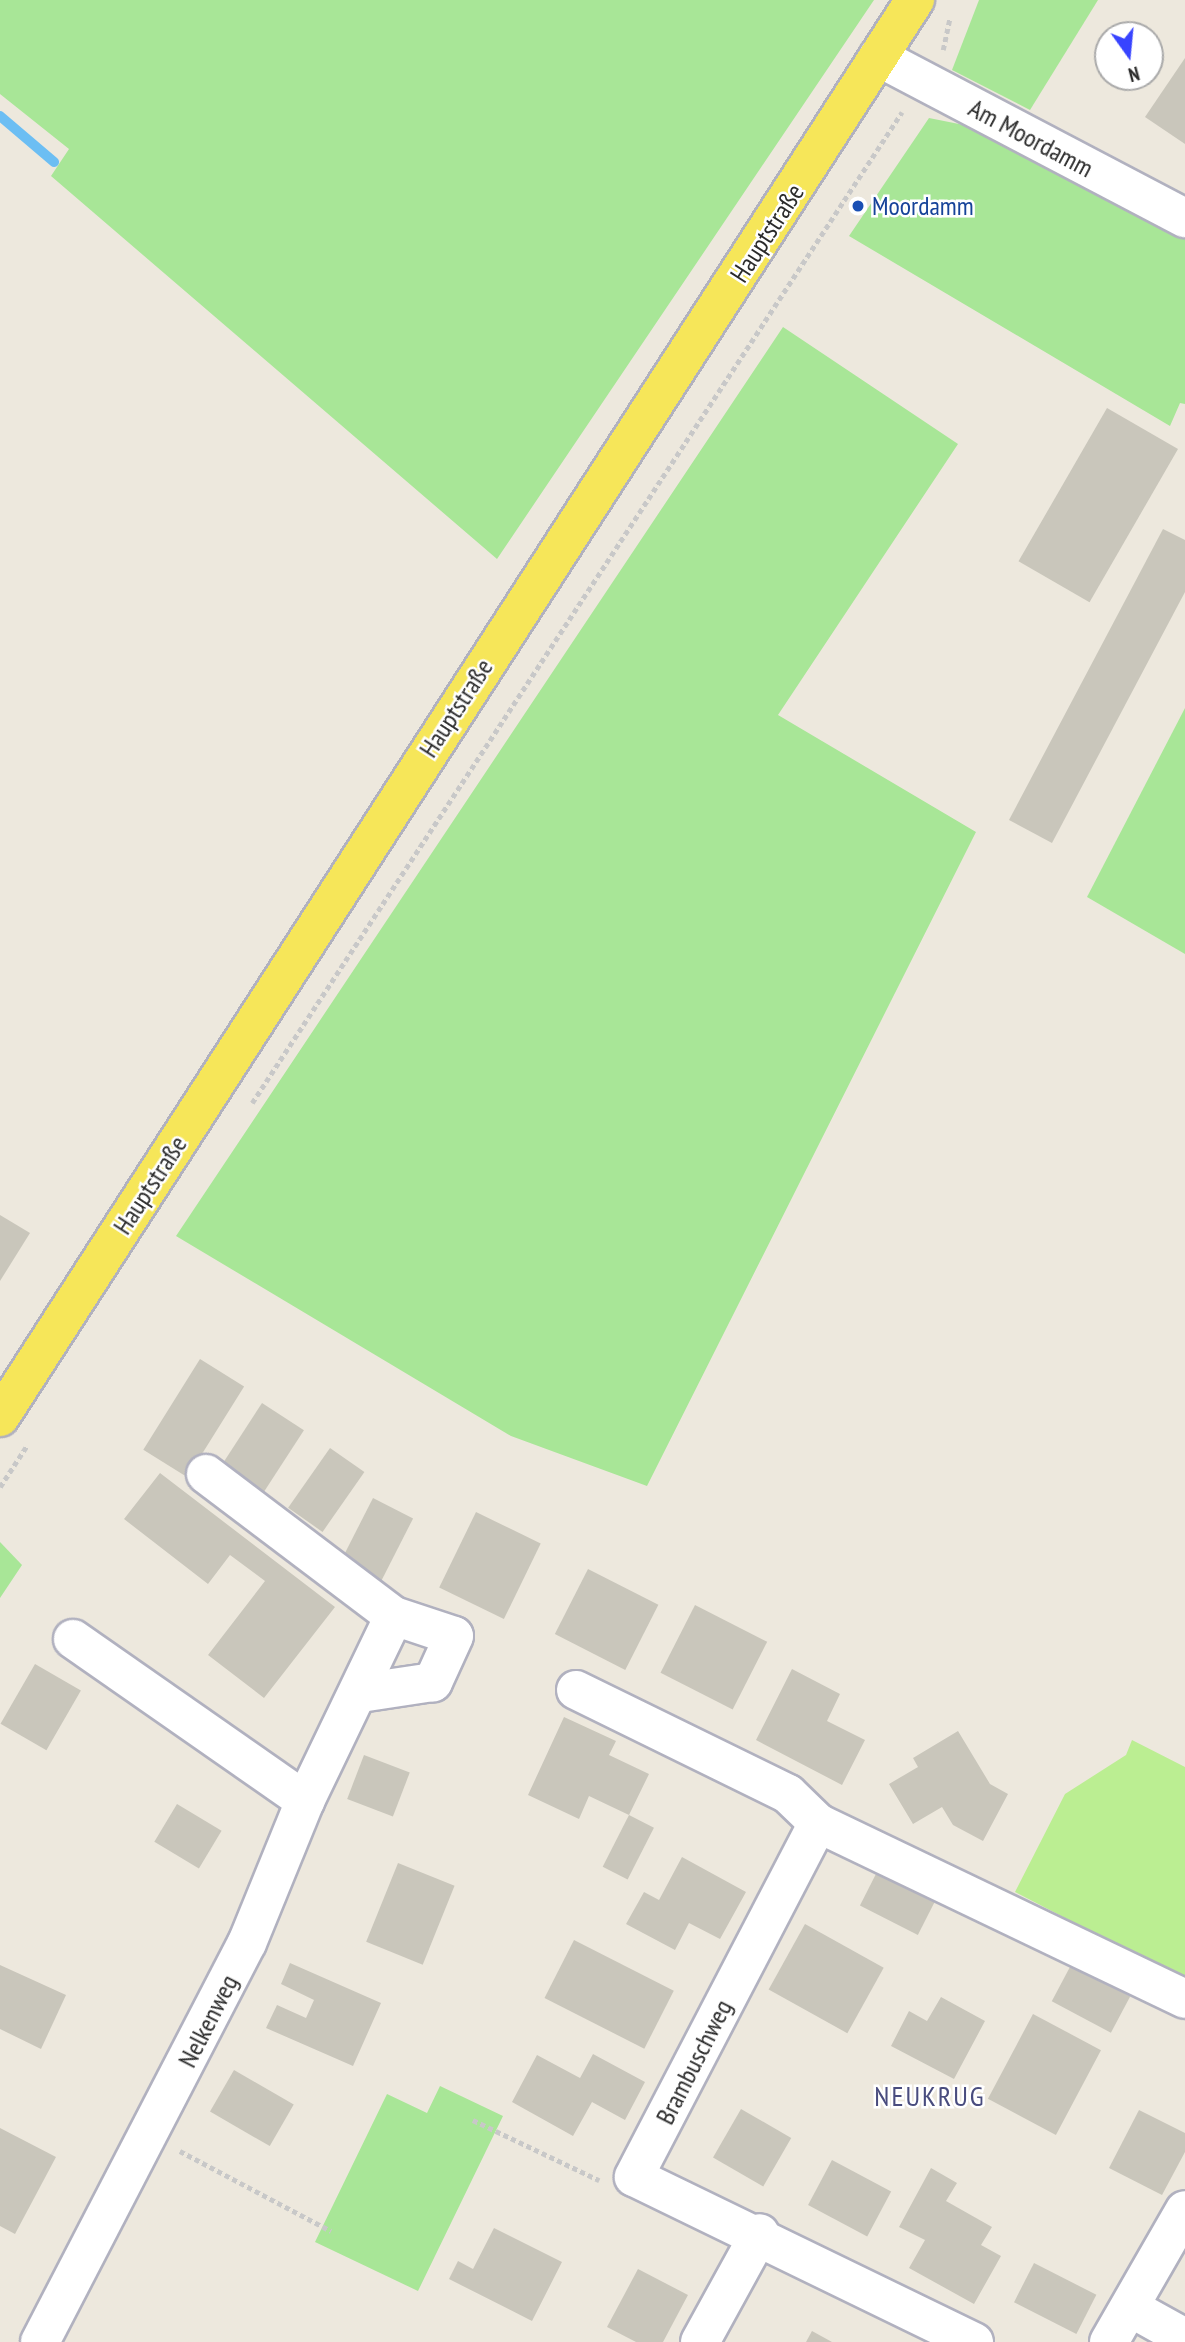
<!DOCTYPE html>
<html>
<head>
<meta charset="utf-8">
<style>
  body { margin:0 }
  #map { position:relative; width:1185px; height:2342px; overflow:hidden; background:#ede8dd; font-family:"PT Sans Narrow",sans-serif }
  div>[style] { position:absolute }
  [style*='--x'] { left:calc(var(--x)*1px); top:calc(var(--y)*1px); width:calc(var(--w)*1px); rotate:calc(var(--a)*1deg) }
  .green>* { inset:0; background:#a8e697 }
  .pitch>* { inset:0; background:#bbee92 }
  .stream>* { height:10px; margin:-5px; padding:0 5px; transform-origin:5px; border-radius:5px; background:#6cbef3 }
  .building>* { inset:0; background:#c9c6bb; transform-origin:0 0 }
  .path>* { height:4.5px; margin-top:-2.25px; transform-origin:0; background:repeating-linear-gradient(90deg,#c8c8c8 0 5px,transparent 0 8.5px) }
  .roads { filter:drop-shadow(2px 0 #b1b1bf) drop-shadow(-2px 0 #b1b1bf) drop-shadow(0 2px #b1b1bf) drop-shadow(0 -2px #b1b1bf) }
  .minor>* { height:38px; margin:-19px; padding:0 19px; transform-origin:19px; border-radius:19px; background:#fff }
  .major>* { height:38px; margin:-19px; padding:0 19px; transform-origin:19px; border-radius:19px; background:#f6e659 }
  .dots>* { width:19px; height:19px; translate:-50% -50%; box-sizing:border-box; border:4px solid #fff; border-radius:50% }
  span { translate:-50% -50%; white-space:nowrap; text-align:center; line-height:1.15; -webkit-text-stroke:5px #fff; paint-order:stroke }
  .street-label { font-size:26px; color:#2b2b2b }
  .transit-label { font-size:26px; color:#164399 }
  .left { translate:0 -50%; text-align:left }
  .neighbourhood-label { font-size:28px; color:#494c7e; letter-spacing:2px }
  .north { position:absolute; left:1094px; top:21px; width:70px; height:70px; box-sizing:border-box; background:#fff; border:2px solid #aaa; border-radius:50%; rotate:165deg; font-size:19px; font-weight:700; line-height:28px; text-align:center; color:#2b2b2b }
  .north::after { content:''; display:block; margin:auto; width:24px; height:32px; background:#3844ff; clip-path:polygon(50% 0,100% 100%,50% 72%,0 100%) }
</style>
</head>
<body>
<div id="map">
  <div class="green">
    <div style="clip-path:polygon(0 0,874px 0,497px 559px,51px 176px,69px 149px,0 94px)"></div>
    <div style="clip-path:polygon(979px 0,1098px 0,1030px 110px,952px 70px)"></div>
    <div style="clip-path:polygon(929px 118px,969px 126px,1185px 239px,1185px 404px,1180px 403px,1170px 426px,849px 236px)"></div>
    <div style="clip-path:polygon(783px 327px,958px 444px,778px 715px,976px 832px,647px 1486px,511px 1436px,176px 1236px)"></div>
    <div style="clip-path:polygon(1185px 708px,1185px 954px,1087px 897px)"></div>
    <div style="clip-path:polygon(0 1542px,22px 1565px,0 1598px)"></div>
    <div style="clip-path:polygon(440px 2086px,503px 2116px,418px 2291px,315px 2242px,387px 2094px,427px 2113px)"></div>
  </div>
  <div class="pitch">
    <div style="clip-path:polygon(1132px 1740px,1185px 1767px,1185px 1980px,1015px 1892px,1065px 1794px,1126px 1755px)"></div>
  </div>
  <div class="stream">
    <div style="--x:0;--y:116;--w:71;--a:40.4"></div>
  </div>
  <div class="building">
    <div style="clip-path:polygon(1185px 58px,1185px 144px,1145px 117px)"></div>
    <div style="left:1107px;top:408px;width:82px;height:177px;rotate:30deg"></div>
    <div style="clip-path:polygon(1163px 529px,1185px 540px,1185px 592px,1052px 843px,1009px 820px)"></div>
    <div style="clip-path:polygon(0 1215px,30px 1233px,0 1281px)"></div>
    <div style="left:200px;top:1359px;width:52px;height:107px;rotate:32deg"></div>
    <div style="left:262px;top:1403px;width:50px;height:76px;rotate:33deg"></div>
    <div style="left:330px;top:1448px;width:42px;height:73px;rotate:35deg"></div>
    <div style="clip-path:polygon(160px 1473px,335px 1607px,264px 1698px,208px 1655px,265px 1581px,230px 1555px,208px 1584px,124px 1519px)"></div>
    <div style="left:373px;top:1498px;width:45px;height:71px;rotate:27deg"></div>
    <div style="left:476px;top:1512px;width:72px;height:84px;rotate:26deg"></div>
    <div style="left:588px;top:1569px;width:79px;height:73px;rotate:27deg"></div>
    <div style="left:695px;top:1605px;width:81px;height:76px;rotate:27deg"></div>
    <div style="left:35px;top:1664px;width:53px;height:69px;rotate:30deg"></div>
    <div style="clip-path:polygon(792px 1669px,840px 1694px,827px 1721px,865px 1740px,842px 1785px,756px 1740px)"></div>
    <div style="clip-path:polygon(564px 1717px,616px 1741px,609px 1755px,649px 1774px,629px 1815px,589px 1796px,579px 1819px,528px 1795px)"></div>
    <div style="clip-path:polygon(958px 1731px,990px 1784px,1008px 1794px,983px 1841px,953px 1825px,942px 1807px,913px 1824px,889px 1784px,918px 1767px,913px 1758px)"></div>
    <div style="left:364px;top:1755px;width:49px;height:47px;rotate:21deg"></div>
    <div style="left:177px;top:1804px;width:52px;height:44px;rotate:31deg"></div>
    <div style="left:629px;top:1815px;width:28px;height:58px;rotate:27deg"></div>
    <div style="clip-path:polygon(682px 1857px,746px 1892px,720px 1939px,689px 1923px,675px 1950px,626px 1924px,644px 1892px,659px 1900px)"></div>
    <div style="left:398px;top:1863px;width:61px;height:85px;rotate:22deg"></div>
    <div style="left:879px;top:1868px;width:65px;height:42px;rotate:27deg"></div>
    <div style="left:805px;top:1924px;width:90px;height:75px;rotate:29deg"></div>
    <div style="left:574px;top:1940px;width:112px;height:65px;rotate:27deg"></div>
    <div style="clip-path:polygon(290px 1963px,381px 2003px,353px 2066px,266px 2028px,277px 2005px,306px 2018px,314px 2000px,281px 1984px)"></div>
    <div style="clip-path:polygon(0 1965px,66px 1995px,41px 2049px,0 2029px)"></div>
    <div style="left:1071px;top:1965px;width:67px;height:41px;rotate:28deg"></div>
    <div style="clip-path:polygon(941px 1997px,985px 2021px,954px 2079px,891px 2046px,909px 2011px,927px 2021px)"></div>
    <div style="left:1033px;top:2014px;width:77px;height:96px;rotate:28deg"></div>
    <div style="clip-path:polygon(593px 2054px,645px 2082px,625px 2120px,592px 2102px,573px 2136px,512px 2102px,537px 2055px,580px 2078px)"></div>
    <div style="left:234px;top:2070px;width:69px;height:48px;rotate:30deg"></div>
    <div style="left:741px;top:2109px;width:58px;height:56px;rotate:30deg"></div>
    <div style="clip-path:polygon(1139px 2110px,1185px 2133px,1185px 2152px,1162px 2195px,1109px 2168px)"></div>
    <div style="clip-path:polygon(0 2128px,56px 2157px,15px 2234px,0 2226px)"></div>
    <div style="left:832px;top:2160px;width:67px;height:51px;rotate:28deg"></div>
    <div style="clip-path:polygon(931px 2168px,957px 2183px,946px 2201px,992px 2227px,981px 2245px,1001px 2256px,974px 2304px,909px 2268px,925px 2240px,899px 2227px)"></div>
    <div style="clip-path:polygon(494px 2228px,562px 2262px,532px 2321px,449px 2279px,458px 2261px,473px 2269px)"></div>
    <div style="left:1034px;top:2263px;width:70px;height:44px;rotate:27deg"></div>
    <div style="clip-path:polygon(638px 2269px,688px 2295px,663px 2342px,636px 2342px,607px 2327px)"></div>
    <div style="clip-path:polygon(812px 2331px,832px 2342px,806px 2342px)"></div>
  </div>
  <div class="path">
    <div style="--x:943;--y:50;--w:33;--a:-78"></div>
    <div style="--x:252;--y:1103;--w:1185;--a:-56.74"></div>
    <div style="--x:0;--y:1487;--w:48;--a:-57"></div>
    <div style="--x:473;--y:2120;--w:140;--a:25.5"></div>
    <div style="--x:180;--y:2151;--w:171;--a:27.9"></div>
  </div>
  <div class="roads">
    <div class="minor">
      <div style="--x:878;--y:57;--w:347;--a:27.7"></div>
      <div style="--x:206;--y:1474;--w:236;--a:37.1"></div>
      <div style="--x:73;--y:1639;--w:283;--a:34.9"></div>
      <div style="--x:576;--y:1690;--w:236;--a:26.1"></div>
      <div style="--x:788;--y:1794;--w:42;--a:44"></div>
      <div style="--x:818;--y:1823;--w:407;--a:25.6"></div>
      <div style="--x:818;--y:1823;--w:399;--a:117.5"></div>
      <div style="--x:634;--y:2177;--w:378;--a:25.9"></div>
      <div style="--x:1131;--y:2308;--w:62;--a:29.1"></div>
      <div style="--x:40;--y:2342;--w:449;--a:-62.6"></div>
      <div style="--x:247;--y:1943;--w:153;--a:-67.8"></div>
      <div style="--x:305;--y:1801;--w:205;--a:-64.3"></div>
      <div style="--x:394;--y:1616;--w:63;--a:18.4"></div>
      <div style="--x:454;--y:1636;--w:51;--a:114.5"></div>
      <div style="--x:433;--y:1682;--w:75;--a:171.5"></div>
      <div style="--x:700;--y:2342;--w:124;--a:-61.2"></div>
      <div style="--x:1109;--y:2342;--w:152;--a:-60.1"></div>
    </div>
    <div class="major">
      <div style="--x:0;--y:1417;--w:1687;--a:-57.15"></div>
    </div>
  </div>
  <div class="dots">
    <div style="left:858px;top:206px;background:#1a4fb4"></div>
  </div>
  <div class="street-label">
    <span style="left:1031px;top:138px;rotate:28deg">Am Moordamm</span>
    <span style="left:767px;top:233px;rotate:-57deg">Hauptstraße</span>
    <span style="left:456px;top:708px;rotate:-57deg">Hauptstraße</span>
    <span style="left:150px;top:1185px;rotate:-57deg">Hauptstraße</span>
    <span style="left:208px;top:2021px;rotate:-63deg">Nelkenweg</span>
    <span style="left:694px;top:2062px;rotate:-63deg">Brambuschweg</span>
  </div>
  <div class="transit-label">
    <span class="left" style="left:872px;top:206px">Moordamm</span>
  </div>
  <div class="neighbourhood-label">
    <span style="left:930px;top:2096px">NEUKRUG</span>
  </div>
  <div class="north">N</div>
</div>
</body>
</html>
